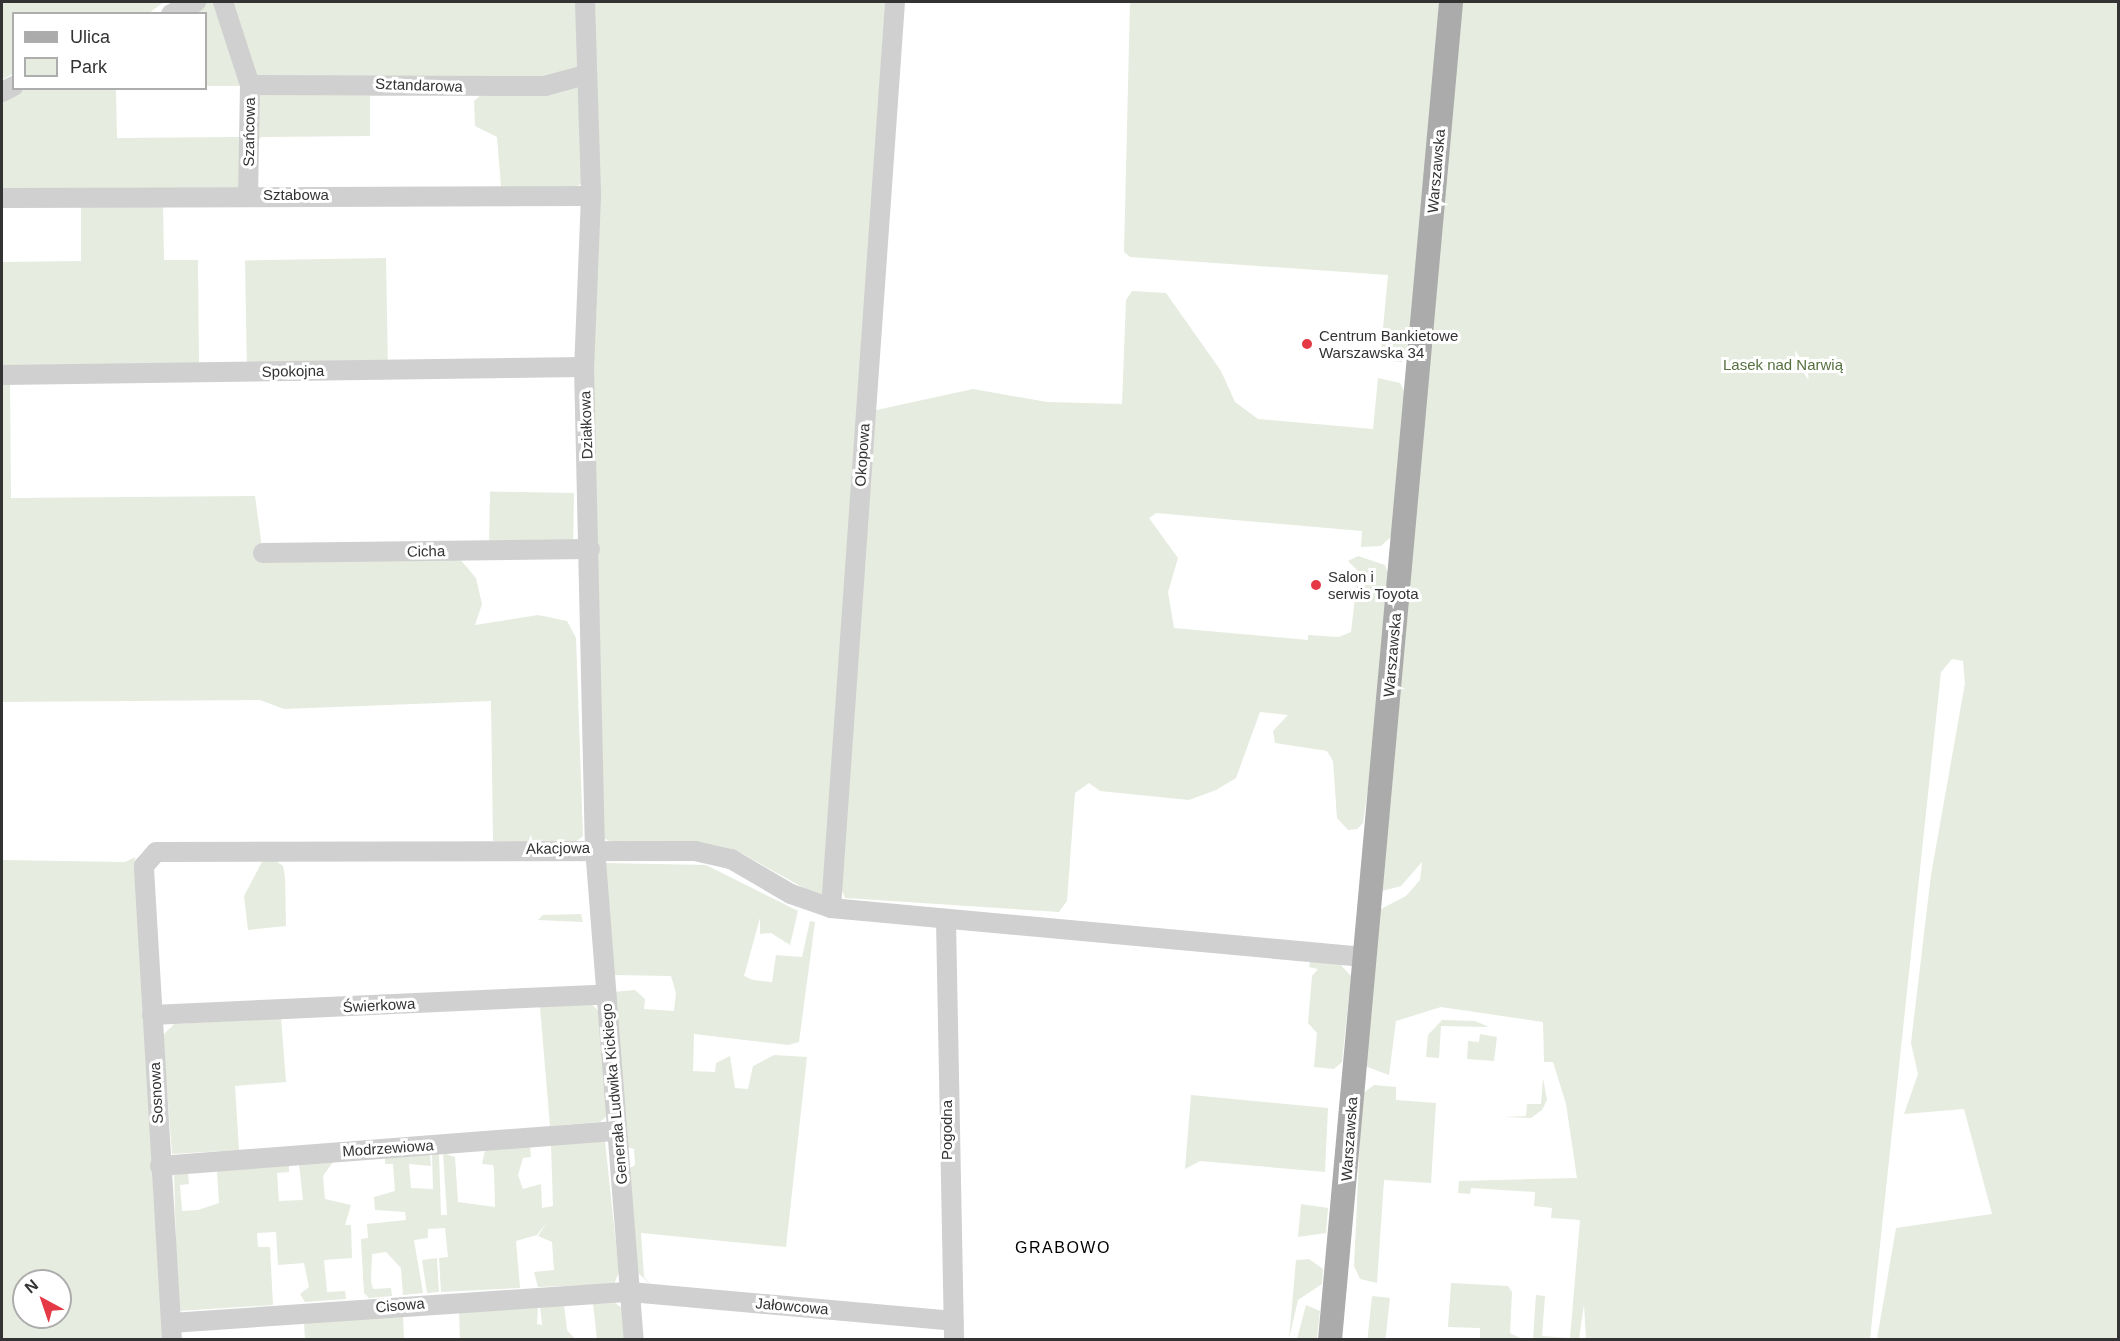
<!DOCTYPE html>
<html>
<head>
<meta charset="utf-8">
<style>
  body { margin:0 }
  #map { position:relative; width:2120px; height:1341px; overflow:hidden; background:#fff; font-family:Helvetica,sans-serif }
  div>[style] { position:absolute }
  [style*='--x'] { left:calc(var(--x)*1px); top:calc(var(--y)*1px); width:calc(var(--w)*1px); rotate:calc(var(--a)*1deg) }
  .green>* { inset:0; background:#e6ecdf; transform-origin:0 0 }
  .minor>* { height:20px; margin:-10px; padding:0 10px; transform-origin:10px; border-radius:10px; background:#d0d0d0 }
  .major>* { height:24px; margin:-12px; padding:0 12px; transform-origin:12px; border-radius:12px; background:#ababab }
  .dots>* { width:16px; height:16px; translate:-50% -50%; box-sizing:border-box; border:3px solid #fff; border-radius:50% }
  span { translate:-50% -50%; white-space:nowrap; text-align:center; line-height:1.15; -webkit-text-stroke:6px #fff; paint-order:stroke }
  .street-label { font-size:15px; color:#333 }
  .poi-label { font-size:15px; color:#333 }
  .left { translate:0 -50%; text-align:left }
  .park-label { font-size:15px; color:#56703f }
  .neighbourhood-label { font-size:16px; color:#000; letter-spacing:1.5px }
  .frame { position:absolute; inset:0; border:3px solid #333; pointer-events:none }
  .legend { position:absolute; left:12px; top:12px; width:195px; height:78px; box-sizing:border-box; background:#fff; border:2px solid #adadad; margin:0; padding:8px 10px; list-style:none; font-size:18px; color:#333 }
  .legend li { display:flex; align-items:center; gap:12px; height:30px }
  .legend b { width:30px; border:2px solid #adadad }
  .north { position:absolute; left:12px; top:1269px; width:60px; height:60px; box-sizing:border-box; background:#fff; border:2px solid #adadad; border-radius:50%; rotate:320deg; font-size:16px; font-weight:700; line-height:24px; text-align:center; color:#333 }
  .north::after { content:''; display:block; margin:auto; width:21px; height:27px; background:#e63946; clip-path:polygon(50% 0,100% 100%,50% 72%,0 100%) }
</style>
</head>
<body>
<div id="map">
  <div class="green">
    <div style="clip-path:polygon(2px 2px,164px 2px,149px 13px,14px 14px,13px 74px,2px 80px)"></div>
    <div style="clip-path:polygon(209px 2px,220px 2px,243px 79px,239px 86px,206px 86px,206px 14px,182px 14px)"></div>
    <div style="clip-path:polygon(228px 2px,579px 2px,584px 181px,578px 186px,501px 187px,497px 137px,475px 126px,474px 101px,481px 95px,370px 96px,370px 136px,261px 137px,256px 143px)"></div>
    <div style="clip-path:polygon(594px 2px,885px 2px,858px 414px,973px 389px,1047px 402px,1122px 404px,1126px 300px,1132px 291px,1166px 293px,1221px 371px,1235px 402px,1258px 419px,1373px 429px,1378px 378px,1400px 383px,1405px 393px,1392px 536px,1381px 546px,1361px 547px,1362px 531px,1156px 513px,1149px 518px,1178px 558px,1168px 592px,1174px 628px,1308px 640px,1308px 635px,1339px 637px,1351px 632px,1358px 571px,1348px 561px,1358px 556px,1385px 565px,1388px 573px,1371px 767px,1363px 823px,1357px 829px,1348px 830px,1337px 818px,1333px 761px,1327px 751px,1275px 743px,1273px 731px,1288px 715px,1260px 712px,1236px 778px,1216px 790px,1189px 800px,1100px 791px,1089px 783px,1075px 793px,1067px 901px,1059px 912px,845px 898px,840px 885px,820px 897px,741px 853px,614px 843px,603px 838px,592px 350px)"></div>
    <div style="clip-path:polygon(1130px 2px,1440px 2px,1408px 350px,1402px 362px,1380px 360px,1388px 275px,1130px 257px,1124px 252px)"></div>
    <div style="clip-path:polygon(1461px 2px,2118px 2px,2118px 1339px,1877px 1339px,1896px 1228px,1992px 1214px,1964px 1109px,1904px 1114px,1918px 1074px,1911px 1043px,1931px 875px,1965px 683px,1963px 661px,1952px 659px,1941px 672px,1870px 1339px,1586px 1339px,1584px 1304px,1579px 1339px,1533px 1339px,1536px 1295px,1545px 1296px,1542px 1336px,1570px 1338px,1580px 1220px,1551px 1218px,1552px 1208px,1534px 1206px,1535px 1192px,1471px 1188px,1470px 1194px,1458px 1193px,1459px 1181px,1577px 1178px,1566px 1104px,1553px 1062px,1544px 1062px,1543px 1022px,1441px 1007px,1396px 1021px,1389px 1075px,1365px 1066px,1379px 910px,1406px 896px,1420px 880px,1422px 862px,1401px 886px,1382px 891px)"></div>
    <div style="clip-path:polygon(18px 89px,116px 89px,117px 138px,239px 137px,244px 141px,240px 188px,2px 194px,2px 96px)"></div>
    <div style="clip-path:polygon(2px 202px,163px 206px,164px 260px,198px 260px,199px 365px,2px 370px,2px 262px,81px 261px,81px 207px,2px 208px)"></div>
    <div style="left:386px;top:258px;width:104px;height:141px;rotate:89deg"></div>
    <div style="clip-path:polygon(2px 383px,10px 383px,11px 498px,255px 496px,264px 563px,459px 558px,476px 578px,482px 604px,475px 625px,538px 615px,567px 621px,576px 638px,583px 836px,573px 844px,493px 841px,491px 701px,284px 709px,260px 700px,2px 702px)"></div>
    <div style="left:574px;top:493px;width:49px;height:84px;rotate:91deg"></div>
    <div style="clip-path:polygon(evenodd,135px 857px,167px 1339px,2px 1340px,2px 860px,125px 862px,135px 857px,24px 1281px,60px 1281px,60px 1317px,24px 1317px,24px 1281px)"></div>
    <div style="clip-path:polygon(273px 859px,283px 866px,285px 877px,286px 926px,248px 930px,244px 896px,262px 862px)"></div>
    <div style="clip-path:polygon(604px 863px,706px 865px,798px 911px,790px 945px,771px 933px,760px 934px,760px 918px,744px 976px,753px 980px,772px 982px,776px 955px,802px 957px,810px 921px,815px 922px,799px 1042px,788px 1045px,694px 1034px,693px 1071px,715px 1072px,716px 1063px,730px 1056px,735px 1088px,748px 1089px,753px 1066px,774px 1055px,807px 1057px,786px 1247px,641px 1233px,644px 1277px,651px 1285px,635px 1270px,628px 1169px,635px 1165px,634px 1149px,628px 1147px,613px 992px,635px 990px,645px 999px,644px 1009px,674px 1011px,676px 993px,671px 976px,613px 975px)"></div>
    <div style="clip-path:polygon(581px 914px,583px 922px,538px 920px,543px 915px)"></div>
    <div style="clip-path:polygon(1310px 961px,1339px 963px,1351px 976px,1342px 1062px,1334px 1069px,1314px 1067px,1317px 1033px,1308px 1023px,1312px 976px,1318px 969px,1309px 967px)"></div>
    <div style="clip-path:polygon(592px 1004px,598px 1011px,607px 1116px,600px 1122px,550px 1126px,540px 1007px)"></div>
    <div style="clip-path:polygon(281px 1018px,286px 1082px,235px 1086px,239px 1150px,172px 1154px,163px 1035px,174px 1024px)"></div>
    <div style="clip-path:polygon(1442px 1020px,1475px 1021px,1489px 1027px,1441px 1026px,1439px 1058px,1426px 1057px,1428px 1035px)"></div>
    <div style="clip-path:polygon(1480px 1034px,1497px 1037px,1494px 1061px,1467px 1059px,1468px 1041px,1479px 1042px)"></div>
    <div style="clip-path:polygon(1543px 1078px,1547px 1100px,1542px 1110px,1531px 1118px,1503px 1117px,1526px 1116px,1527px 1104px,1541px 1104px)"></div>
    <div style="clip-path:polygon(1374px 1085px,1396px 1087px,1396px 1100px,1436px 1103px,1431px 1183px,1384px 1180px,1377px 1283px,1360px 1279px,1354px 1266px,1362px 1094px)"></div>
    <div style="clip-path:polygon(1191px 1095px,1328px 1108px,1325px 1172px,1200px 1161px,1185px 1169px)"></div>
    <div style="clip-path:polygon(605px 1141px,619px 1272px,614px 1284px,538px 1287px,534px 1272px,554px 1270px,552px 1242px,538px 1236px,547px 1222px,537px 1235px,516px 1241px,520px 1288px,441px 1292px,439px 1258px,448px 1257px,445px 1228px,428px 1229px,428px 1238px,414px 1240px,423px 1293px,403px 1295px,401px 1268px,386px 1252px,372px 1254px,371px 1281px,373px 1289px,391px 1288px,392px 1296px,369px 1298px,364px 1293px,361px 1239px,368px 1238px,367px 1224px,406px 1220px,405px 1212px,375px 1210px,374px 1197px,395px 1191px,393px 1164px,385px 1164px,385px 1158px,430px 1154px,431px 1166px,409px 1164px,411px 1188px,433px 1189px,432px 1154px,439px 1153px,441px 1215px,447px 1215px,443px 1153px,455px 1157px,458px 1202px,495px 1207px,494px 1171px,493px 1165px,482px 1164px,485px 1150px,530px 1146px,531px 1157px,523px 1158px,518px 1175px,523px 1189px,541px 1184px,542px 1208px,553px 1206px,551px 1145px)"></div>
    <div style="clip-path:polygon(333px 1162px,323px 1176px,325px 1199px,351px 1205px,345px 1225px,351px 1225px,352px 1258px,324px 1260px,327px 1292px,345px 1291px,346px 1299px,305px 1302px,300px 1294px,309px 1287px,304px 1263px,278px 1265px,276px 1232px,257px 1233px,258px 1247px,270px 1247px,273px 1305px,178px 1311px,174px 1175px,188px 1173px,189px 1184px,180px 1185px,182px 1211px,198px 1210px,219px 1203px,217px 1171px,289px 1165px,289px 1172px,277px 1173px,279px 1201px,303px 1200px,299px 1164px)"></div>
    <div style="clip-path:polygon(1301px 1204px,1328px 1208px,1326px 1233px,1298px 1237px)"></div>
    <div style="clip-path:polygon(437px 1258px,439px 1292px,427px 1293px,422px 1260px)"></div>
    <div style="clip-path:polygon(1309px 1259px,1323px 1269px,1322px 1284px,1298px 1300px,1289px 1339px,1296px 1260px)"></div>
    <div style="clip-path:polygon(1451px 1283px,1508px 1286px,1512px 1292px,1510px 1333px,1520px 1338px,1480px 1339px,1480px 1328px,1448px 1327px)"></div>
    <div style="left:1372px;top:1296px;width:18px;height:43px;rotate:6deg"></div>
    <div style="clip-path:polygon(615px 1303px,622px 1308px,624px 1339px,597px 1339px,593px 1304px)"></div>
    <div style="clip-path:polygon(564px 1305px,567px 1330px,575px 1339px,460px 1339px,459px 1310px,538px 1306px,537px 1324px,542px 1325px,540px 1306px)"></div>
    <div style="clip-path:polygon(1306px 1305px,1320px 1311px,1317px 1339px,1297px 1339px)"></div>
    <div style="clip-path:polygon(403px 1317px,404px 1339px,305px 1339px,304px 1322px)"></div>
  </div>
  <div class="minor">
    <div style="--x:223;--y:2;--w:87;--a:72"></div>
    <div style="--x:250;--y:85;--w:110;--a:91"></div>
    <div style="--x:585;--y:2;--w:194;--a:88.2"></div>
    <div style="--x:591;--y:196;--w:171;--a:92.3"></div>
    <div style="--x:584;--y:367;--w:481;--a:88.7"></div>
    <div style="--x:595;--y:848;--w:494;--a:85.5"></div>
    <div style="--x:171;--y:14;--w:28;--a:-26"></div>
    <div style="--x:250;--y:85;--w:295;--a:0.2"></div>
    <div style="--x:545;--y:86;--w:41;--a:-15.4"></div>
    <div style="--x:2;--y:92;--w:13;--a:-27"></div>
    <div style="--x:2;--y:198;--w:589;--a:-0.19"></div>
    <div style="--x:2;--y:375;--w:582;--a:-0.79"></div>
    <div style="--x:263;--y:553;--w:327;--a:-0.7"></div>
    <div style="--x:831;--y:908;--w:908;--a:-85.96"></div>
    <div style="--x:946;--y:920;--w:420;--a:88.9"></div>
    <div style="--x:152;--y:1015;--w:454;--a:-2.6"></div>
    <div style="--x:160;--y:1166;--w:458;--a:-4.4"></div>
    <div style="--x:171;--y:1323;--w:460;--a:-3.9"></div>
    <div style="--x:630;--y:1292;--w:325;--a:5.1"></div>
    <div style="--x:172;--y:1340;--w:475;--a:-93.4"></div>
    <div style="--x:144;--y:866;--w:18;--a:-49"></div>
    <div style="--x:156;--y:852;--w:539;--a:-0.11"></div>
    <div style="--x:695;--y:851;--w:37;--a:13"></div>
    <div style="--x:731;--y:859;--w:69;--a:30.3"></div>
    <div style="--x:791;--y:894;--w:42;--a:19.3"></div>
    <div style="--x:831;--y:908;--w:535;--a:5.25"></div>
  </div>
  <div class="major">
    <div style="--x:1330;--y:1340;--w:1343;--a:-84.83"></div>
  </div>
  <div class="dots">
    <div style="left:1307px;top:344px;background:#e63946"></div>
    <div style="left:1316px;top:585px;background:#e63946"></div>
  </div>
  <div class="street-label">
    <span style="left:419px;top:85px;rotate:2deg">Sztandarowa</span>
    <span style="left:249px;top:132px;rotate:-89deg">Szańcowa</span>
    <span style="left:1436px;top:171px;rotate:-85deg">Warszawska</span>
    <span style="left:296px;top:195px">Sztabowa</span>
    <span style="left:293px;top:371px;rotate:-1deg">Spokojna</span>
    <span style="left:586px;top:425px;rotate:-92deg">Działkowa</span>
    <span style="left:862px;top:455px;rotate:-86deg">Okopowa</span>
    <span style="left:426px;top:551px;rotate:-1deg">Cicha</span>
    <span style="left:1392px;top:655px;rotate:-85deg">Warszawska</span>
    <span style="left:558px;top:848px;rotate:-1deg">Akacjowa</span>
    <span style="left:379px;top:1005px;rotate:-3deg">Świerkowa</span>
    <span style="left:156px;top:1093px;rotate:-93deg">Sosnowa</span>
    <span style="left:614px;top:1094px;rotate:-95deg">Generała Ludwika Kickiego</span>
    <span style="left:947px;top:1130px;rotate:-90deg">Pogodna</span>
    <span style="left:1349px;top:1139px;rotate:-86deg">Warszawska</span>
    <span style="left:388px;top:1148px;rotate:-4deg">Modrzewiowa</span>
    <span style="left:400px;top:1305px;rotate:-5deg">Cisowa</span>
    <span style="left:792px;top:1306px;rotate:5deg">Jałowcowa</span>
  </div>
  <div class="poi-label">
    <span class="left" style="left:1319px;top:344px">Centrum Bankietowe<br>Warszawska 34</span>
    <span class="left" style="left:1328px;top:585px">Salon i<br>serwis Toyota</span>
  </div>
  <div class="park-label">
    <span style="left:1783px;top:365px">Lasek nad Narwią</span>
  </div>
  <div class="neighbourhood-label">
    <span style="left:1063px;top:1248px">GRABOWO</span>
  </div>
  <div class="frame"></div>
  <ul class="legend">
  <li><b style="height:8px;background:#ababab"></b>Ulica</li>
  <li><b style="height:16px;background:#e6ecdf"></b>Park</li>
  </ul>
  <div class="north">N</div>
</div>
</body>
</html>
